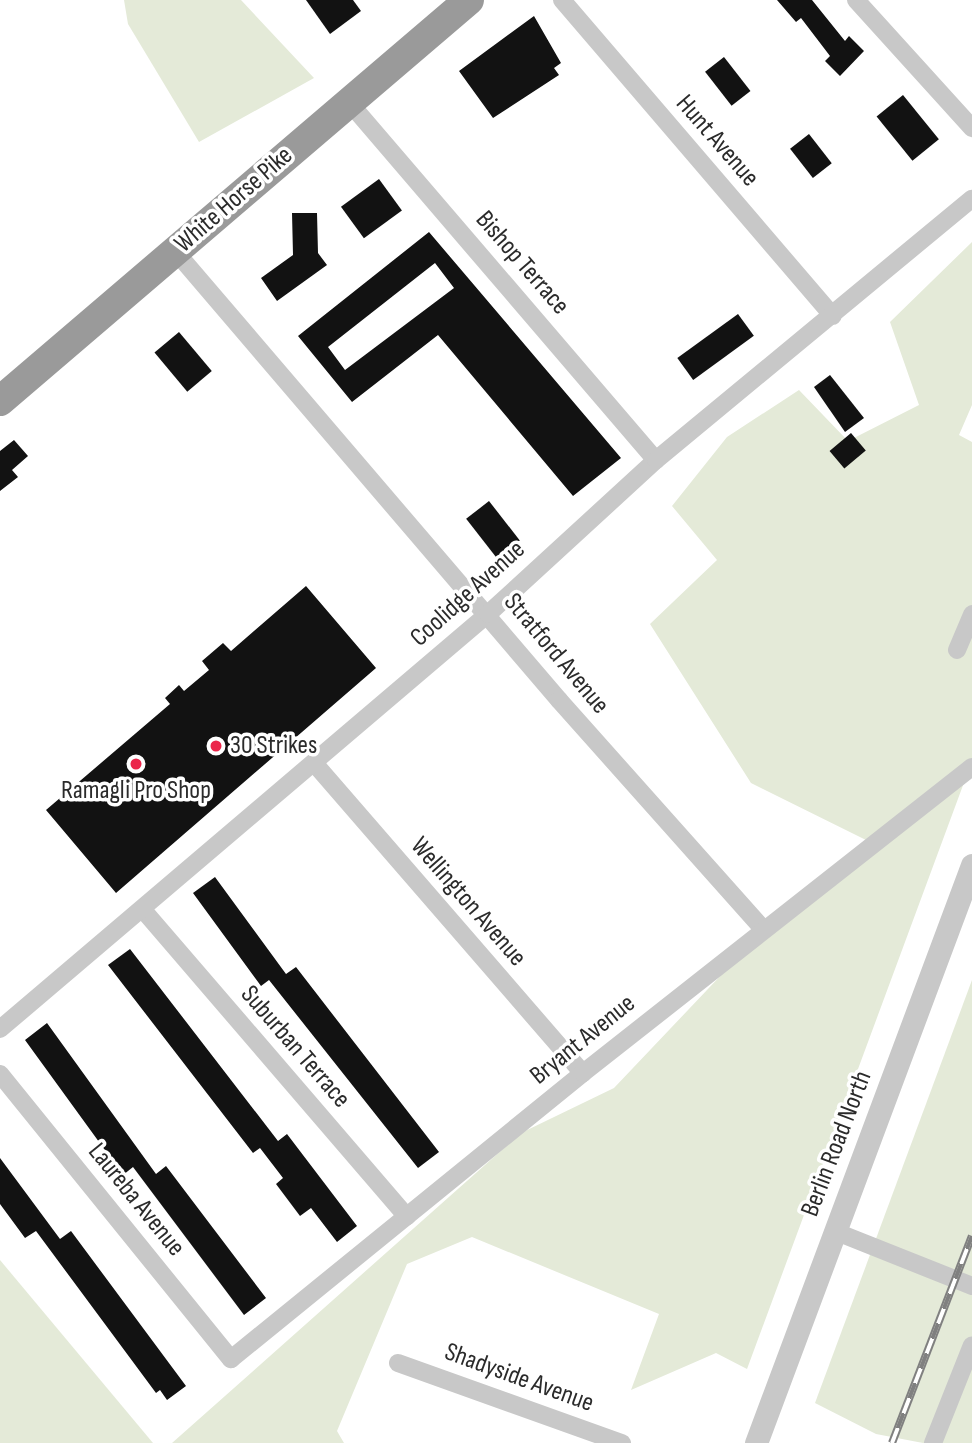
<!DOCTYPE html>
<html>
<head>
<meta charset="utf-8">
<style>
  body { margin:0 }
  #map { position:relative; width:972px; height:1443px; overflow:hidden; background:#fff; font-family:"Sofia Sans Condensed",sans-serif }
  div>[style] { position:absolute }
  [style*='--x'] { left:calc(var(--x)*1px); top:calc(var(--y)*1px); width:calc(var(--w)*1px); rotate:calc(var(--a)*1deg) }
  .green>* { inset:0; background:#e4ead8 }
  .building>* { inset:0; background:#121212; transform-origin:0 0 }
  .minor>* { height:18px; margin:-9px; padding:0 9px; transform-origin:9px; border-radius:9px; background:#c8c8c8 }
  .tertiary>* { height:23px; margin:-11.5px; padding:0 11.5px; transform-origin:11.5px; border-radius:11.5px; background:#c8c8c8 }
  .trunk>* { height:30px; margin:-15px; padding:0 15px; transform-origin:15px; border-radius:15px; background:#9a9a9a }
  .rail>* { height:8px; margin-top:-4px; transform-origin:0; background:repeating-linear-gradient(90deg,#fff 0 16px,#808080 0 32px); box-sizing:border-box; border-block:2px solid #808080 }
  .dots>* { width:19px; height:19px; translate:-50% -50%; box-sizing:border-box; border:4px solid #fff; border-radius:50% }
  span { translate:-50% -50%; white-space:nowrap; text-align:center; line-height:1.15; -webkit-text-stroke:7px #fff; paint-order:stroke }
  .street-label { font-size:26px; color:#2b2b2b }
  .poi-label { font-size:26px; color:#2b2b2b }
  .left { translate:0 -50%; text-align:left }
</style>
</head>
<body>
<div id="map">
  <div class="green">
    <div style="clip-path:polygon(124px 0,241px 0,314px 78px,199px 142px,128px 24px)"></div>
    <div style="clip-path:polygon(972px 242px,972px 405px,959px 435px,972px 442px,972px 761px,747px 1369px,716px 1353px,631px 1390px,659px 1314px,472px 1237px,407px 1264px,337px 1431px,344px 1443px,172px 1443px,521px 1133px,614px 1088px,744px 951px,868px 841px,751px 783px,650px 624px,717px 560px,672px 506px,727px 437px,799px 390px,848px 441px,919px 405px,890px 322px)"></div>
    <div style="clip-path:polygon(972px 980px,972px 1443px,923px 1443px,876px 1434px,815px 1403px)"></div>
    <div style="clip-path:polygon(0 1260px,153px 1443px,0 1443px)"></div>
  </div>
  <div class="building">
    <div style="clip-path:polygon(306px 0,353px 0,361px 11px,330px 34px)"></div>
    <div style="clip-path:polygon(777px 0,812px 0,845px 41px,849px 36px,864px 51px,840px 76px,825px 61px,830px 56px,801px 18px,796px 22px)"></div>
    <div style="clip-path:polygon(534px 16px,561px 63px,554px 68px,559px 75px,493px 118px,459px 71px)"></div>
    <div style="left:724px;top:57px;width:43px;height:24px;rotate:52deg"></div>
    <div style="left:903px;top:95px;width:57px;height:34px;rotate:51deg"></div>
    <div style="left:809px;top:134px;width:37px;height:24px;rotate:52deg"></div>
    <div style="left:379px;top:179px;width:39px;height:47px;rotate:54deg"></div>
    <div style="clip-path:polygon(292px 213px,317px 213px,318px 253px,327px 265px,277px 301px,261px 278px,293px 255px)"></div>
    <div style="clip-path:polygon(evenodd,429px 232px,621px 458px,573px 496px,438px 335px,352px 402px,298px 336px,429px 232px,435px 263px,454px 288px,345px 370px,328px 347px,435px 263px)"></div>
    <div style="left:738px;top:314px;width:27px;height:75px;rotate:54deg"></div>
    <div style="left:179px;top:332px;width:51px;height:32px;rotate:50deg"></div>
    <div style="clip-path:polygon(830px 375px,864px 418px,845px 432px,814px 387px)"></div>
    <div style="left:851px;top:433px;width:23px;height:28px;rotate:50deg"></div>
    <div style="clip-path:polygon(14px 440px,28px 456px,12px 470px,18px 477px,0 491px,0 451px)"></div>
    <div style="left:489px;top:501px;width:50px;height:29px;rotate:52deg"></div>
    <div style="clip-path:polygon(306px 586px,376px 668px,116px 893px,46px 810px,170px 704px,165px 698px,179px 685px,184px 691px,209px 670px,202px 661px,223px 643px,231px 651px)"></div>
    <div style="clip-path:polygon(215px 877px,286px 974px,296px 967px,439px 1152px,418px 1168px,269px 980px,261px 986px,193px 893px)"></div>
    <div style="clip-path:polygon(130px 949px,278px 1141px,287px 1134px,357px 1226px,337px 1242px,311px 1208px,300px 1216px,276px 1184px,283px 1178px,260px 1148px,253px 1153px,108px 965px)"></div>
    <div style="clip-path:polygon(47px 1023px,156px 1174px,166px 1166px,266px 1298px,244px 1315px,133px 1167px,123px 1175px,25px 1040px)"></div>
    <div style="clip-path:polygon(0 1158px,60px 1239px,71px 1231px,186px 1386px,167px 1400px,160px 1390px,156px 1393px,36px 1231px,25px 1238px,0 1204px)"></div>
  </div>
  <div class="minor">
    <div style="--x:562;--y:0;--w:416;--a:49.4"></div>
    <div style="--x:856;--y:0;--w:173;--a:47.8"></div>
    <div style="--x:348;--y:101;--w:473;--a:49.4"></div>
    <div style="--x:175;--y:251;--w:591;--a:49.46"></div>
    <div style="--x:559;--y:700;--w:308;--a:48.3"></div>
    <div style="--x:957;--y:650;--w:39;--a:-67"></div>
    <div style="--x:315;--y:764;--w:409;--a:49.1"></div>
    <div style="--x:144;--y:911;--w:403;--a:49.3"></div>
    <div style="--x:0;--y:1029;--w:641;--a:-40.38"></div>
    <div style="--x:488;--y:614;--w:228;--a:-42.5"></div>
    <div style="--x:656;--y:460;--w:410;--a:-39.6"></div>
    <div style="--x:0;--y:1074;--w:367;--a:51"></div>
    <div style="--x:231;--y:1359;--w:454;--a:-39.1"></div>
    <div style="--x:583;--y:1073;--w:495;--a:-38.2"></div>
    <div style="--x:834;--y:1231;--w:149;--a:21.7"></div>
    <div style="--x:398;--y:1363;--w:238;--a:19.7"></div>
    <div style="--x:933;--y:1443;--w:105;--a:-68.3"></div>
  </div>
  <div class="tertiary">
    <div style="--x:756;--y:1443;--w:617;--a:-69.51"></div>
  </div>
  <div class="trunk">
    <div style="--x:0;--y:401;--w:617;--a:-40.53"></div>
  </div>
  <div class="rail">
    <div style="--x:892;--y:1443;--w:222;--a:-68.9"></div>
  </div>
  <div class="dots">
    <div style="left:216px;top:746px;background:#eb254a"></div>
    <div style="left:136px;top:764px;background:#eb254a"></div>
  </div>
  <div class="street-label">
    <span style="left:717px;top:141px;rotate:49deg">Hunt Avenue</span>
    <span style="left:234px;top:200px;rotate:-41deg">White Horse Pike</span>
    <span style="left:522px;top:263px;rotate:49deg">Bishop Terrace</span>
    <span style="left:468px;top:594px;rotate:-42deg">Coolidge Avenue</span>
    <span style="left:556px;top:654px;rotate:50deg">Stratford Avenue</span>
    <span style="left:468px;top:902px;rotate:49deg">Wellington Avenue</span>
    <span style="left:583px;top:1040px;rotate:-39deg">Bryant Avenue</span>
    <span style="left:295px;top:1047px;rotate:49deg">Suburban Terrace</span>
    <span style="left:837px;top:1144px;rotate:-69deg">Berlin Road North</span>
    <span style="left:136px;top:1200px;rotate:51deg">Laureba Avenue</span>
    <span style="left:519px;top:1378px;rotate:20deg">Shadyside Avenue</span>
  </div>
  <div class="poi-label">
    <span class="left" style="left:230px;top:746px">30 Strikes</span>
    <span style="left:136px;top:791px">Ramagli Pro Shop</span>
  </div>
</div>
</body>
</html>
